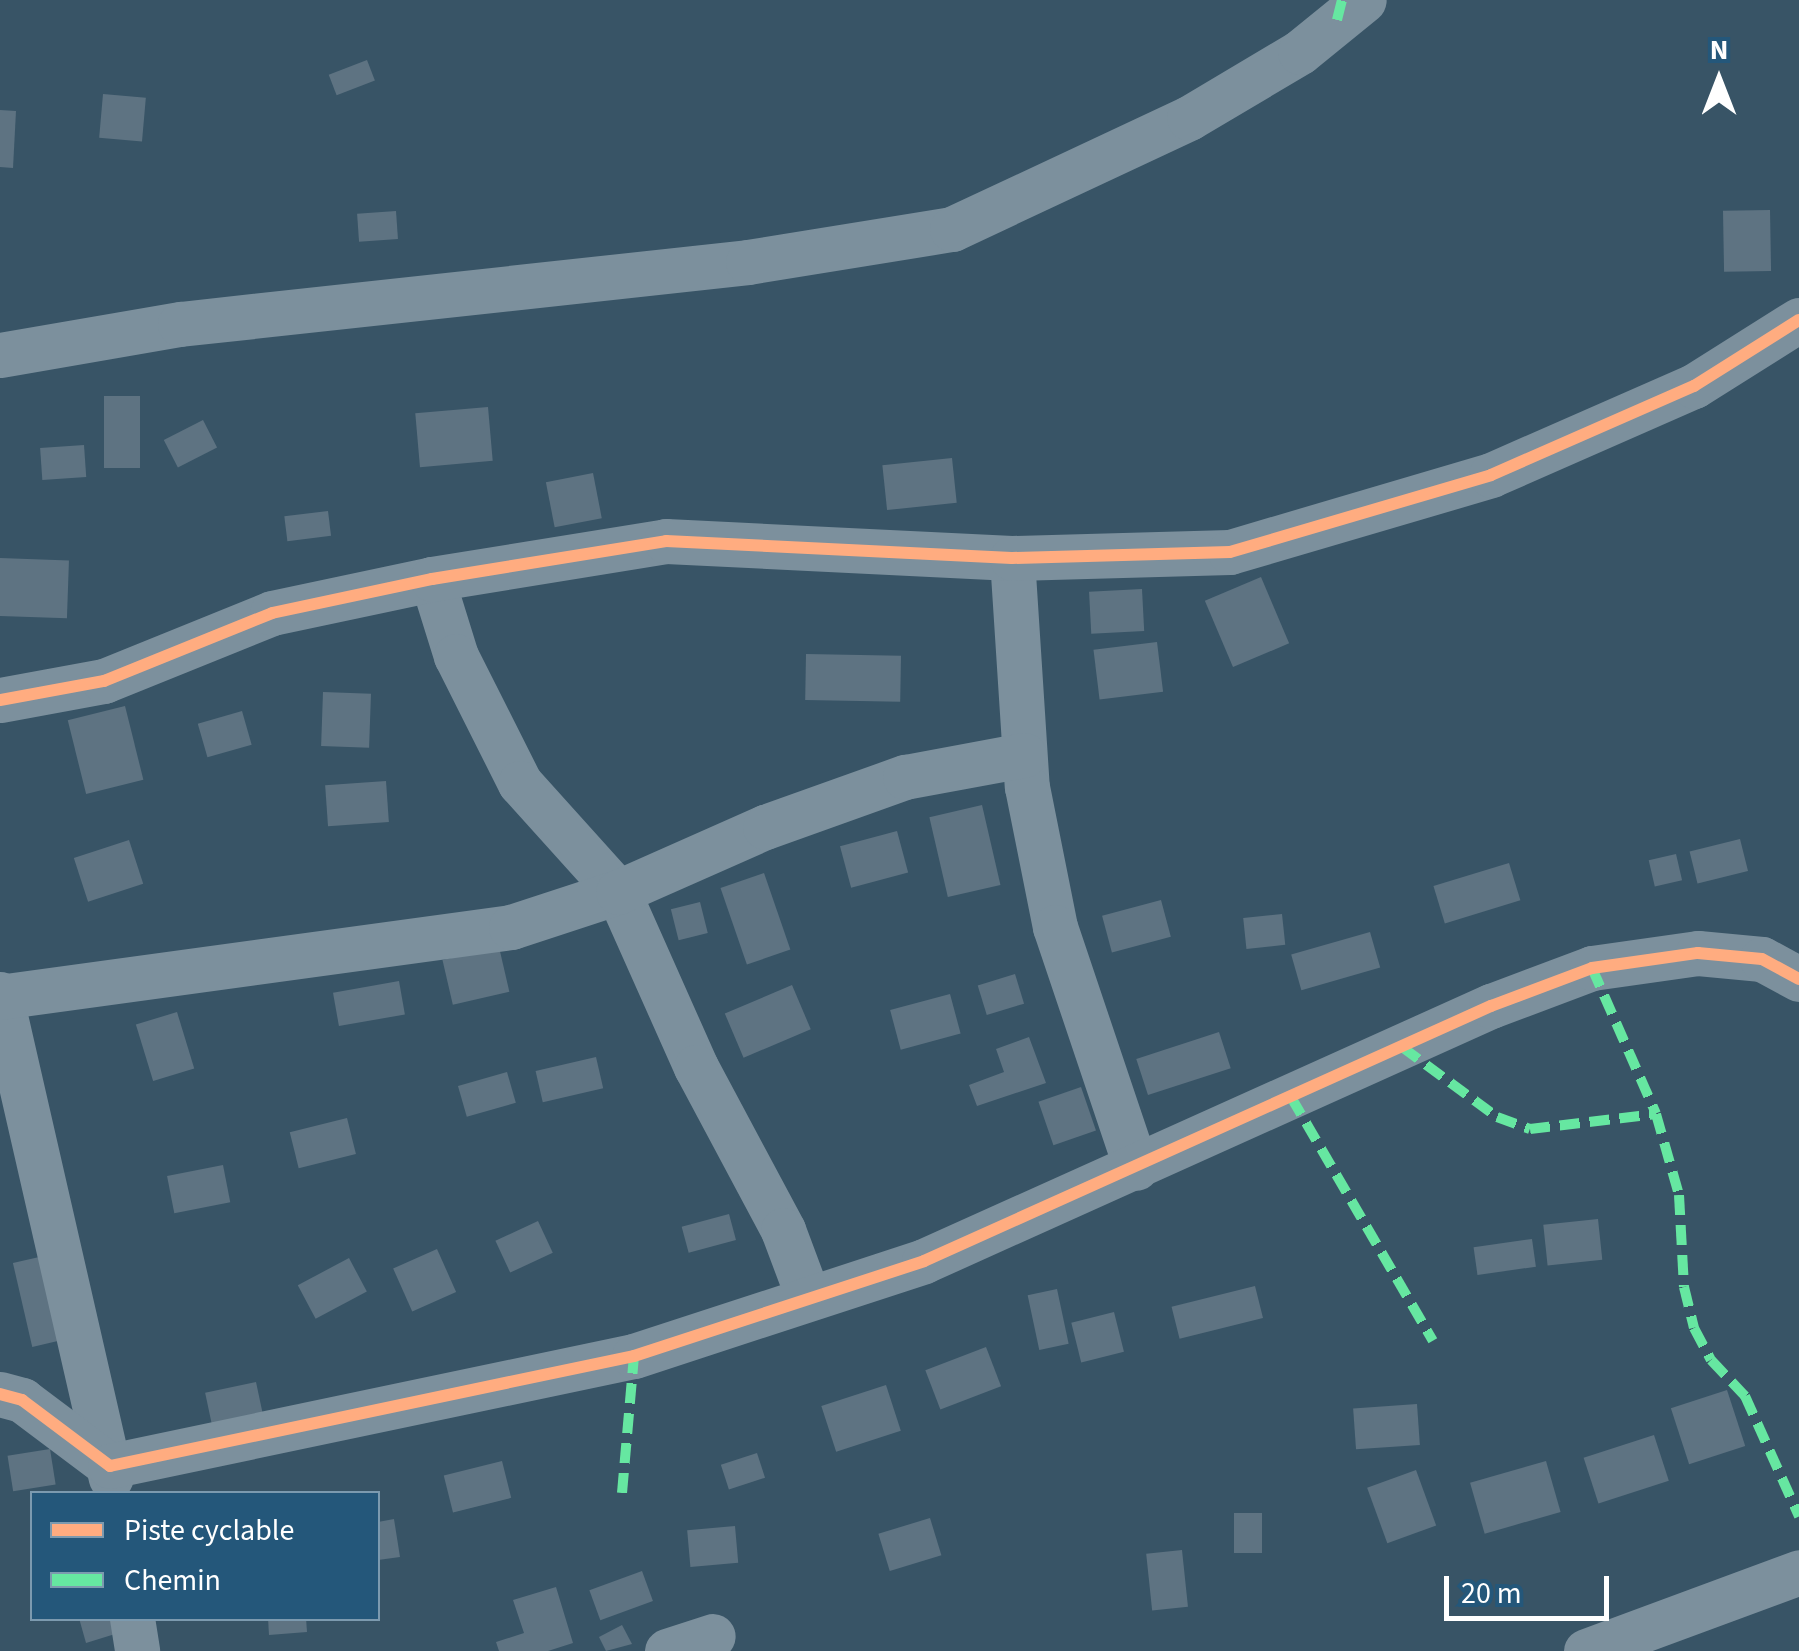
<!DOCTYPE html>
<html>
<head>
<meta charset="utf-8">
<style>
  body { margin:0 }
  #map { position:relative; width:1799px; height:1651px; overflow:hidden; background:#385466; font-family:"Source Sans 3",sans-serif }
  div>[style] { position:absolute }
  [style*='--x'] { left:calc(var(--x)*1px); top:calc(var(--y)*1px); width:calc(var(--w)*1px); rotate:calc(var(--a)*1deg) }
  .building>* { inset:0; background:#5e7382; transform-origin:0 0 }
  .street>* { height:45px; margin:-22.5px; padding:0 22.5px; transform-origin:22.5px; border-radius:22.5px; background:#7c909d }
  .quiet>* { height:10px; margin-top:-5px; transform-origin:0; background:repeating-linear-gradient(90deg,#66e7a1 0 20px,transparent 0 30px) }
  .cycleway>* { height:12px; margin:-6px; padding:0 6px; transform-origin:6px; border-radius:6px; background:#ffac80 }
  span { translate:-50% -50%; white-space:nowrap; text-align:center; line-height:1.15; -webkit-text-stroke:8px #24577a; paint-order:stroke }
  .legend { position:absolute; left:30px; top:1491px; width:350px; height:130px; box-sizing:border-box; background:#24577a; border:2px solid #7c9aaf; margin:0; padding:12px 18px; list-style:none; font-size:30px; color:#fff }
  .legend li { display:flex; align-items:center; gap:20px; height:50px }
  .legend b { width:50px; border:2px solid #7c9aaf }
  .north { position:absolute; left:1669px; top:30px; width:100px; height:100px; -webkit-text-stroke:8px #24577a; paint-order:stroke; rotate:0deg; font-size:28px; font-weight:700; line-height:40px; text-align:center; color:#fff }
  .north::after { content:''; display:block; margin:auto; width:35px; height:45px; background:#fff; clip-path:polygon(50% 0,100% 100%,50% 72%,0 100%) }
  .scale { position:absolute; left:1444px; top:1576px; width:165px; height:45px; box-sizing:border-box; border:5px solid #fff; border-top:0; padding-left:12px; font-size:30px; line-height:35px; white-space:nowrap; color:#fff; -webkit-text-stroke:8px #24577a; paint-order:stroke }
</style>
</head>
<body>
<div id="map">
  <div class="building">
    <div style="left:367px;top:60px;width:22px;height:41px;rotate:69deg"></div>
    <div style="left:103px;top:94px;width:43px;height:44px;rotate:5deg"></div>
    <div style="clip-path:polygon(0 110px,16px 111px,13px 168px,0 167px)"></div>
    <div style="left:1770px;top:210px;width:61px;height:47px;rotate:89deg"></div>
    <div style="left:396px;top:211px;width:28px;height:39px;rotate:86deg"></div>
    <div style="left:104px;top:396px;width:36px;height:72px"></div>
    <div style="left:488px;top:407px;width:54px;height:73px;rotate:85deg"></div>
    <div style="left:203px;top:420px;width:31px;height:44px;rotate:63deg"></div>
    <div style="left:84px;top:445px;width:32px;height:44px;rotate:86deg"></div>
    <div style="left:952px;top:458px;width:45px;height:70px;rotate:84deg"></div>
    <div style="left:593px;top:473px;width:46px;height:48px;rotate:79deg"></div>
    <div style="left:328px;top:511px;width:25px;height:44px;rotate:83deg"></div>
    <div style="left:0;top:558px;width:69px;height:58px;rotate:2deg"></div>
    <div style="left:1261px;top:577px;width:72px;height:61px;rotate:67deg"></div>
    <div style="left:1142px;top:589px;width:42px;height:53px;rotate:87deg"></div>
    <div style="left:1157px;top:642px;width:50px;height:64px;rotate:83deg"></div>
    <div style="left:806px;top:654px;width:95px;height:46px;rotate:1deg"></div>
    <div style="left:323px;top:692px;width:48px;height:54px;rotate:2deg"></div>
    <div style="left:125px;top:706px;width:76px;height:59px;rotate:76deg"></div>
    <div style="left:242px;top:711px;width:35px;height:46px;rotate:74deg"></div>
    <div style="left:386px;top:781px;width:41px;height:61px;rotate:86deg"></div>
    <div style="left:982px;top:805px;width:82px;height:54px;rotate:77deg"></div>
    <div style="left:897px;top:831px;width:43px;height:59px;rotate:75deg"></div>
    <div style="left:1740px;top:839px;width:33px;height:52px;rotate:76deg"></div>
    <div style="left:129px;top:840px;width:46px;height:58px;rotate:72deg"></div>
    <div style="left:1676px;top:854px;width:27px;height:28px;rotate:77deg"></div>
    <div style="left:1509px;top:863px;width:39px;height:79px;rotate:73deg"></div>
    <div style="left:764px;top:873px;width:81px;height:46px;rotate:71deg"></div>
    <div style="left:1161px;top:900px;width:38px;height:61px;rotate:75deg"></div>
    <div style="left:700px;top:902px;width:32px;height:30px;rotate:76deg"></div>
    <div style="left:1282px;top:914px;width:31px;height:39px;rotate:84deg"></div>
    <div style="left:1370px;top:932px;width:37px;height:82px;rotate:74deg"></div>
    <div style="left:499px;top:947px;width:46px;height:58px;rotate:77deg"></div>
    <div style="left:1015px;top:974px;width:31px;height:39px;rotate:73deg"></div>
    <div style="left:399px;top:981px;width:34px;height:67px;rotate:80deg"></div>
    <div style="left:792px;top:985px;width:48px;height:73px;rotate:67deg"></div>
    <div style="left:950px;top:994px;width:41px;height:62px;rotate:75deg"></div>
    <div style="left:177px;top:1012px;width:59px;height:43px;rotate:73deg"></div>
    <div style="left:1219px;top:1032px;width:38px;height:87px;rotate:72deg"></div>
    <div style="clip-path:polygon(1029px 1037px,1046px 1083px,977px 1106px,969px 1085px,1004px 1072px,996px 1049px)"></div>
    <div style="left:596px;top:1057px;width:32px;height:62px;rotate:77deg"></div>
    <div style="left:507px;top:1072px;width:32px;height:51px;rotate:74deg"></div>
    <div style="left:1081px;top:1087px;width:46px;height:45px;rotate:71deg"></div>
    <div style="left:347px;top:1118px;width:37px;height:59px;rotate:76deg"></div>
    <div style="left:223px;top:1165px;width:38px;height:57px;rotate:79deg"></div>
    <div style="left:729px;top:1214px;width:27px;height:49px;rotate:75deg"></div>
    <div style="left:1598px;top:1219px;width:41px;height:55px;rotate:84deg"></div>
    <div style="left:538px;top:1221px;width:35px;height:47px;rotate:65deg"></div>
    <div style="left:1532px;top:1239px;width:28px;height:59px;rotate:82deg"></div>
    <div style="left:437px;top:1249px;width:47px;height:48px;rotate:66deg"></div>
    <div style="left:48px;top:1255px;width:86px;height:36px;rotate:77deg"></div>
    <div style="left:349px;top:1258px;width:38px;height:58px;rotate:62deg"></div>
    <div style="left:1255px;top:1286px;width:33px;height:86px;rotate:76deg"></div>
    <div style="left:1057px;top:1289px;width:56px;height:30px;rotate:78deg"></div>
    <div style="left:1114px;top:1312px;width:41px;height:44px;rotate:76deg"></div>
    <div style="left:986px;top:1347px;width:42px;height:65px;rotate:69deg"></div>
    <div style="left:256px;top:1382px;width:35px;height:52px;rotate:78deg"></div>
    <div style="left:886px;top:1385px;width:48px;height:68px;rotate:72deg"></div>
    <div style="left:1727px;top:1390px;width:59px;height:59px;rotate:72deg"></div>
    <div style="left:1417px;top:1404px;width:41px;height:64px;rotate:86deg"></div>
    <div style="left:1654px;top:1435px;width:48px;height:74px;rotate:72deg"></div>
    <div style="left:50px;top:1449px;width:36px;height:43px;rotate:81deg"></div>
    <div style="left:757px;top:1453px;width:26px;height:38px;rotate:72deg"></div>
    <div style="left:502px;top:1461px;width:38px;height:60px;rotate:76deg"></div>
    <div style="left:1546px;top:1461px;width:53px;height:79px;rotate:74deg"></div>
    <div style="left:1416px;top:1470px;width:59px;height:52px;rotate:70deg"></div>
    <div style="left:1262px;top:1513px;width:40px;height:28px;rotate:90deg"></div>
    <div style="left:930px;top:1518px;width:39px;height:54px;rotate:73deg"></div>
    <div style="clip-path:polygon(394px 1519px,400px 1557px,378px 1560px,378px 1522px)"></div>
    <div style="left:735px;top:1526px;width:37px;height:48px;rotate:85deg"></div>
    <div style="left:1182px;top:1550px;width:57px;height:36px;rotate:84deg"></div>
    <div style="left:642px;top:1571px;width:32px;height:56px;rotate:70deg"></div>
    <div style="clip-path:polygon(556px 1587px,573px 1643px,548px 1651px,499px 1651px,496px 1642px,524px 1633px,513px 1600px)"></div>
    <div style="clip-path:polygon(79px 1618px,124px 1618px,128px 1630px,86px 1643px)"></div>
    <div style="clip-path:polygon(268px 1618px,306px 1618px,307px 1632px,269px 1635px)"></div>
    <div style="clip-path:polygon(622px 1625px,632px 1644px,606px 1651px,599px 1637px)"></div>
  </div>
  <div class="street">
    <div style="--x:0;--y:355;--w:183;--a:-9.8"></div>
    <div style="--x:180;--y:324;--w:571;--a:-6.23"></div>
    <div style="--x:748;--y:262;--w:207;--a:-9.2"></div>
    <div style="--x:952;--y:229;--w:262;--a:-25.1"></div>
    <div style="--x:1189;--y:118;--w:129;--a:-30.7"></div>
    <div style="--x:1300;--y:52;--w:82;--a:-39.1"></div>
    <div style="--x:1012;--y:558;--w:229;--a:86.3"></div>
    <div style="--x:1027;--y:787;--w:143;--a:78.7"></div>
    <div style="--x:1055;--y:927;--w:254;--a:71.4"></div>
    <div style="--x:432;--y:579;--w:81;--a:72.7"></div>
    <div style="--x:456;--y:656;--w:142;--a:63.3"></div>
    <div style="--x:520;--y:783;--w:147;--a:48"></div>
    <div style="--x:618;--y:892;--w:192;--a:66"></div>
    <div style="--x:696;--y:1067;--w:185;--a:61.9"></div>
    <div style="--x:783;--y:1230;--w:72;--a:69.5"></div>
    <div style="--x:0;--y:700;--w:106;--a:-10.4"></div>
    <div style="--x:104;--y:681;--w:181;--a:-22"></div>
    <div style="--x:272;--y:613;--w:164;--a:-12"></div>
    <div style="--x:432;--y:579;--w:237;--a:-9.2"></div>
    <div style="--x:666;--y:541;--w:346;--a:2.8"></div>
    <div style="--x:1012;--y:558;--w:218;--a:-1.6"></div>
    <div style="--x:1230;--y:552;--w:272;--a:-16.4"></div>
    <div style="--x:1491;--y:475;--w:222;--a:-23.7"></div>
    <div style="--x:1694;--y:386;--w:124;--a:-32.2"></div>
    <div style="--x:0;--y:994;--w:496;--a:77.1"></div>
    <div style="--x:0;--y:997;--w:516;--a:-7.8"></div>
    <div style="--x:511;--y:927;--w:113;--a:-18.1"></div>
    <div style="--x:618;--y:892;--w:161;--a:-23.9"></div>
    <div style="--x:765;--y:827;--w:149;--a:-19.7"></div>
    <div style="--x:905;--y:777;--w:121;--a:-10.5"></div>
    <div style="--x:0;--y:1394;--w:23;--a:15"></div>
    <div style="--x:22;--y:1400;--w:110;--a:36.9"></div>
    <div style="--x:110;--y:1466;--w:535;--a:-11.86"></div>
    <div style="--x:634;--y:1356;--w:305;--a:-18.1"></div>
    <div style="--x:924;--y:1261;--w:622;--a:-24.22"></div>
    <div style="--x:1491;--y:1006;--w:108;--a:-20.6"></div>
    <div style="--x:1592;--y:968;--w:107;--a:-8.1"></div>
    <div style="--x:1698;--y:953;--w:64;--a:5.4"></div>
    <div style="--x:1762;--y:959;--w:42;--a:28.4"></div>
    <div style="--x:132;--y:1618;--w:33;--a:81"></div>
    <div style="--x:667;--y:1651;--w:48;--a:-18.1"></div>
    <div style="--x:1586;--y:1651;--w:227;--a:-20.3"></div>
  </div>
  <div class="quiet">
    <div style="--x:1337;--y:20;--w:21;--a:-76"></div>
    <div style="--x:1592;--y:968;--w:159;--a:66.3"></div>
    <div style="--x:1656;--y:1114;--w:84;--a:74.1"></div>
    <div style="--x:1679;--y:1195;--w:92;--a:86.9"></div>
    <div style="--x:1684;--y:1287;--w:42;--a:76.3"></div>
    <div style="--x:1694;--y:1328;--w:36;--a:62"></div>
    <div style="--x:1711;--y:1360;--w:50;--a:46.6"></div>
    <div style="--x:1745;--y:1396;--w:132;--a:65.8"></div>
    <div style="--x:1402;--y:1047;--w:118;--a:36.4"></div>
    <div style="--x:1497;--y:1117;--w:35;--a:20"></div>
    <div style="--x:1530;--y:1129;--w:127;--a:-6.8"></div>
    <div style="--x:1291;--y:1097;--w:282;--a:59.8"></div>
    <div style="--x:622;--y:1493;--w:138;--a:-85"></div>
  </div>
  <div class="cycleway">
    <div style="--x:0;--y:700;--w:106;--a:-10.4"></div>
    <div style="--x:104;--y:681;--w:181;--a:-22"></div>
    <div style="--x:272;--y:613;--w:164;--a:-12"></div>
    <div style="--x:432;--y:579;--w:237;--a:-9.2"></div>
    <div style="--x:666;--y:541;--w:346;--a:2.8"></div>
    <div style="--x:1012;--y:558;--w:218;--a:-1.6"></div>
    <div style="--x:1230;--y:552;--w:272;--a:-16.4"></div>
    <div style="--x:1491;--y:475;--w:222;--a:-23.7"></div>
    <div style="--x:1694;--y:386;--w:124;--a:-32.2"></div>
    <div style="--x:0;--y:1394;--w:23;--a:15"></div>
    <div style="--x:22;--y:1400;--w:110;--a:36.9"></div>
    <div style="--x:110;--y:1466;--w:535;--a:-11.86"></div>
    <div style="--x:634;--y:1356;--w:305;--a:-18.1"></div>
    <div style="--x:924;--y:1261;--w:622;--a:-24.22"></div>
    <div style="--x:1491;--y:1006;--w:108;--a:-20.6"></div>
    <div style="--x:1592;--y:968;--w:107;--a:-8.1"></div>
    <div style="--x:1698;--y:953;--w:64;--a:5.4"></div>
    <div style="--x:1762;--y:959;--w:42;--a:28.4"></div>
  </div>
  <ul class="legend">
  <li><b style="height:12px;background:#ffac80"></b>Piste cyclable</li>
  <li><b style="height:12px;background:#66e7a1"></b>Chemin</li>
  </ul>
  <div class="north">N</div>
  <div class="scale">20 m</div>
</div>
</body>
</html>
